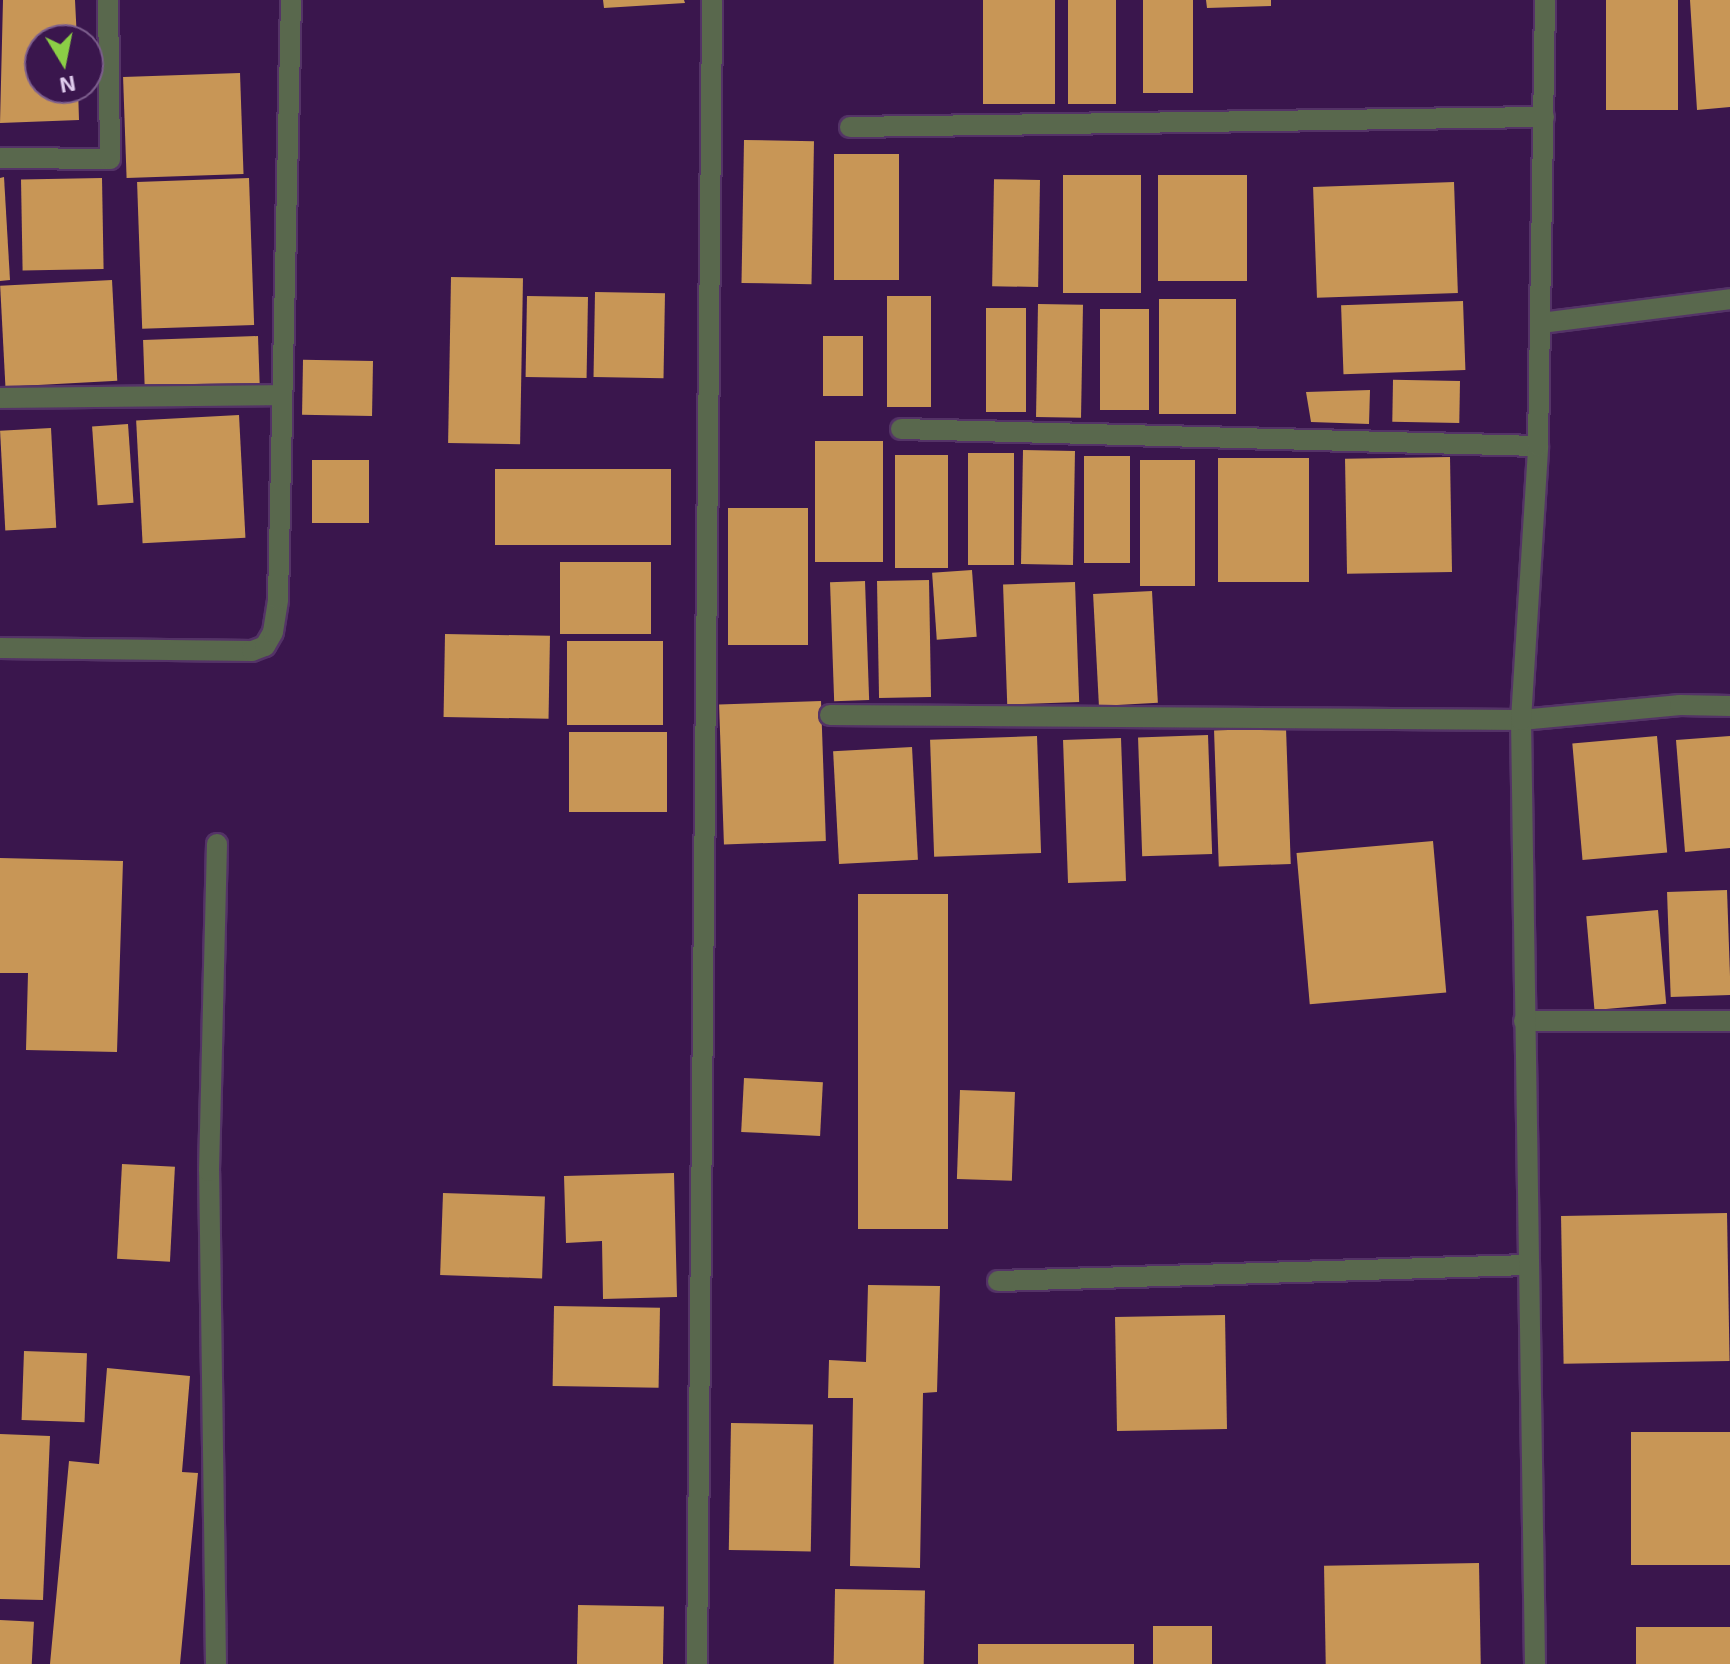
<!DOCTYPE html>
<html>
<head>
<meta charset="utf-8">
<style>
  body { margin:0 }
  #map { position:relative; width:1730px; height:1664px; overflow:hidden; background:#3a164d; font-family:"Exo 2",sans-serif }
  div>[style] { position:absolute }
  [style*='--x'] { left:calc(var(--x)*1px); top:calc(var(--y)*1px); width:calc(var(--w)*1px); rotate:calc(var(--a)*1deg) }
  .building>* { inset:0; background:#c89656; transform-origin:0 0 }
  .roads { filter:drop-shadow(2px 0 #543367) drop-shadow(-2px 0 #543367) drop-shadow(0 2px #543367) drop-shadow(0 -2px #543367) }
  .service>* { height:20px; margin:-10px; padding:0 10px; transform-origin:10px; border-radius:10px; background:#59684d }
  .minor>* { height:20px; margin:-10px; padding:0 10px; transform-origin:10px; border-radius:10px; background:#59684d }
  .tertiary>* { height:20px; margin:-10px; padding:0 10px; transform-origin:10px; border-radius:10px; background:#59684d }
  span { translate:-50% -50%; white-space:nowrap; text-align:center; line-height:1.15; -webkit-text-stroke:8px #3a164d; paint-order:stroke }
  .north { position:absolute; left:24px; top:24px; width:80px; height:80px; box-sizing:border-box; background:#3a164d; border:2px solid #7c5e8d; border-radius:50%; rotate:170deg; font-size:22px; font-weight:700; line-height:32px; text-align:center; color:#dfcbed }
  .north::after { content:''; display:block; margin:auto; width:28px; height:36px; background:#8bce46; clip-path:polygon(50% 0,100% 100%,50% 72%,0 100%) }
</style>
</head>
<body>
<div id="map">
  <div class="building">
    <div style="clip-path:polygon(3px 0,75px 0,77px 40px,40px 40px,40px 88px,78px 88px,79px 120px,0 123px)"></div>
    <div style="clip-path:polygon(603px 0,684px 0,685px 3px,604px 8px)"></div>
    <div style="left:983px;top:0;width:72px;height:104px"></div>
    <div style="left:1068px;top:0;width:48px;height:104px"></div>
    <div style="left:1143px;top:0;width:50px;height:93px"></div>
    <div style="clip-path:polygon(1206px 0,1271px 0,1271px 6px,1207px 8px)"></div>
    <div style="left:1606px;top:0;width:72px;height:110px"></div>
    <div style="clip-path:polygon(1690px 0,1730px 0,1730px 107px,1697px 110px)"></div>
    <div style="left:240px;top:73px;width:101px;height:117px;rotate:88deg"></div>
    <div style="left:744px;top:140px;width:70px;height:143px;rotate:1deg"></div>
    <div style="left:834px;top:154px;width:65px;height:126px"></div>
    <div style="left:1063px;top:175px;width:78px;height:118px"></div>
    <div style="left:1158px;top:175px;width:89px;height:106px"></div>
    <div style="clip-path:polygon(4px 177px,10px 280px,0 281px,0 178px)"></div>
    <div style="left:102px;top:178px;width:91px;height:81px;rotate:89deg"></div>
    <div style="left:249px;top:178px;width:147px;height:112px;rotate:88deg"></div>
    <div style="left:1040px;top:180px;width:107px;height:46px;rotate:91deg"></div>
    <div style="left:1454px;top:182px;width:111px;height:141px;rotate:88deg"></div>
    <div style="left:451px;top:277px;width:72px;height:166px;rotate:1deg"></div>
    <div style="left:112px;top:280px;width:101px;height:112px;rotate:87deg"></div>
    <div style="left:595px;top:292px;width:70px;height:85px;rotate:1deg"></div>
    <div style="left:527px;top:296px;width:61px;height:81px;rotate:1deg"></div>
    <div style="left:887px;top:296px;width:44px;height:111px"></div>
    <div style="left:1159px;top:299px;width:77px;height:115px"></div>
    <div style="left:1463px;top:301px;width:69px;height:122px;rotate:88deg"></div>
    <div style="left:1038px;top:304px;width:45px;height:113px;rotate:1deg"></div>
    <div style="left:986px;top:308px;width:40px;height:104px"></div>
    <div style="left:1100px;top:309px;width:49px;height:101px"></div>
    <div style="left:258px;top:336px;width:53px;height:115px;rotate:88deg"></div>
    <div style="left:823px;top:336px;width:40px;height:60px"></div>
    <div style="left:373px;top:361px;width:55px;height:70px;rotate:91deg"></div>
    <div style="left:1460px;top:381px;width:42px;height:67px;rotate:91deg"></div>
    <div style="clip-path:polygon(1370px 390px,1369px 424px,1311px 422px,1306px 392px)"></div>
    <div style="left:239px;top:415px;width:123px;height:103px;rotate:87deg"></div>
    <div style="left:128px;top:424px;width:79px;height:36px;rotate:86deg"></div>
    <div style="left:51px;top:428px;width:100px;height:51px;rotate:87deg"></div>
    <div style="left:815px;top:441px;width:68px;height:121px"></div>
    <div style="left:1023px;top:450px;width:52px;height:114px;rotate:1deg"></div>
    <div style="left:968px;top:453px;width:46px;height:112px"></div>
    <div style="left:895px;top:455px;width:53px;height:113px"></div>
    <div style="left:1084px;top:456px;width:46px;height:107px"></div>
    <div style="left:1450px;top:457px;width:115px;height:105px;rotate:89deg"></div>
    <div style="left:1218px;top:458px;width:91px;height:124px"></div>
    <div style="left:312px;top:460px;width:57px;height:63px"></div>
    <div style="left:1140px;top:460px;width:55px;height:126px"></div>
    <div style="left:495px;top:469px;width:176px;height:76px"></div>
    <div style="left:728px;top:508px;width:80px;height:137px"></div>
    <div style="left:560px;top:562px;width:91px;height:72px"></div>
    <div style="left:972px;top:570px;width:67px;height:40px;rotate:86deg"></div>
    <div style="left:929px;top:580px;width:117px;height:52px;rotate:89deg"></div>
    <div style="left:865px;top:581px;width:119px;height:35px;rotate:88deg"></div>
    <div style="left:1075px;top:582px;width:120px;height:72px;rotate:88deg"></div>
    <div style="left:1152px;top:591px;width:112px;height:59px;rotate:87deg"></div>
    <div style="left:445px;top:634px;width:105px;height:83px;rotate:1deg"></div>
    <div style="left:663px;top:641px;width:84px;height:96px;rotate:90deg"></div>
    <div style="left:821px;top:701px;width:140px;height:102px;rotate:88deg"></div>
    <div style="left:1286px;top:728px;width:136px;height:72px;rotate:88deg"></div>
    <div style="left:569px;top:732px;width:98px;height:80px"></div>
    <div style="left:1208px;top:735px;width:119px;height:70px;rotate:88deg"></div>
    <div style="left:1037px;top:736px;width:117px;height:107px;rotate:88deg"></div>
    <div style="left:1657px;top:736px;width:117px;height:85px;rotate:85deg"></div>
    <div style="clip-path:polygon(1730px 736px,1730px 848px,1685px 852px,1676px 740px)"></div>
    <div style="left:1121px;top:738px;width:143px;height:58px;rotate:88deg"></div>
    <div style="left:912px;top:747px;width:113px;height:79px;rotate:87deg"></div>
    <div style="left:1433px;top:841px;width:152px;height:137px;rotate:85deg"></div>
    <div style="clip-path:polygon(0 858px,123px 861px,117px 1052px,26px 1050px,28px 973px,0 973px)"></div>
    <div style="left:1727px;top:890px;width:105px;height:60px;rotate:88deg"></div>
    <div style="left:858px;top:894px;width:90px;height:335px"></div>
    <div style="left:1658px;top:910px;width:94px;height:72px;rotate:85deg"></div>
    <div style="left:744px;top:1078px;width:79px;height:54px;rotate:3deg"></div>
    <div style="left:960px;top:1090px;width:55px;height:89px;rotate:2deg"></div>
    <div style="left:122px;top:1164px;width:53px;height:95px;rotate:3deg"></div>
    <div style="clip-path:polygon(674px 1173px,677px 1297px,603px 1299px,602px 1241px,566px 1243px,564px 1176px)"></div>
    <div style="left:443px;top:1193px;width:102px;height:82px;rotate:2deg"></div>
    <div style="left:1727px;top:1213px;width:148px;height:166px;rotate:89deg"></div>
    <div style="clip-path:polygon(868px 1285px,940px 1286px,937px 1392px,923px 1393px,920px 1568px,850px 1566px,853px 1398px,828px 1398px,829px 1360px,866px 1362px)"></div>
    <div style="left:554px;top:1306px;width:106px;height:80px;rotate:1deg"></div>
    <div style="left:1225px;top:1315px;width:114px;height:110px;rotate:89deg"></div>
    <div style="left:24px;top:1351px;width:63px;height:69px;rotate:2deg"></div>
    <div style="clip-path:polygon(107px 1368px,190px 1376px,182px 1472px,198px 1473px,180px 1664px,50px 1664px,69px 1461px,99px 1464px)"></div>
    <div style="left:731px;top:1423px;width:82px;height:127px;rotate:1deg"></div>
    <div style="left:1631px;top:1432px;width:99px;height:133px"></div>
    <div style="clip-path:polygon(0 1434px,50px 1436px,43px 1600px,0 1599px)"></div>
    <div style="left:1479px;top:1563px;width:101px;height:155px;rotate:89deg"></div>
    <div style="left:835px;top:1589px;width:90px;height:75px;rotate:1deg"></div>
    <div style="left:578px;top:1605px;width:86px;height:59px;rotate:1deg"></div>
    <div style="left:0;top:1620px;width:34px;height:44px;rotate:3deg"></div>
    <div style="left:1212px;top:1626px;width:38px;height:59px;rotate:90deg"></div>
    <div style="left:1730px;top:1627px;width:37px;height:94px;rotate:90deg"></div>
    <div style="left:1134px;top:1644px;width:20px;height:156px;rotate:90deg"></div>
  </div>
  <div class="roads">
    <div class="service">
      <div style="--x:1524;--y:1021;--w:206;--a:0"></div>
      <div style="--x:998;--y:1281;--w:530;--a:-1.73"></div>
    </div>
    <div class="minor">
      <div style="--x:850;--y:127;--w:694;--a:-0.83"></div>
      <div style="--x:0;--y:158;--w:110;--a:0.5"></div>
      <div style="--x:110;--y:159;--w:159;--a:-90.7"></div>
      <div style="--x:1541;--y:323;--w:191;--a:-7.2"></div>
      <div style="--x:0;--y:398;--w:282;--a:-0.6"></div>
      <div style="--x:901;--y:429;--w:637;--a:1.53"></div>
      <div style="--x:0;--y:648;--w:252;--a:0.7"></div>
      <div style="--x:252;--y:651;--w:14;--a:-21"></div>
      <div style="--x:265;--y:646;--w:16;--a:-60"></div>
      <div style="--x:273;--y:632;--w:33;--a:-81"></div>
      <div style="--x:278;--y:599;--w:599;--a:-88.76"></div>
      <div style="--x:830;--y:715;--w:691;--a:0.41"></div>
      <div style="--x:1521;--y:720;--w:160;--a:-5.4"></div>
      <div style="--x:1680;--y:705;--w:50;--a:1.1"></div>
      <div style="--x:216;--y:1664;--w:493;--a:-90.8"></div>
      <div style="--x:209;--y:1171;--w:327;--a:-88.6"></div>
      <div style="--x:697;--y:1664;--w:1664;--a:-89.48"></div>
    </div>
    <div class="tertiary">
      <div style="--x:1535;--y:1664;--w:944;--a:-90.85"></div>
      <div style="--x:1521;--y:720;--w:275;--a:-86.4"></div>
      <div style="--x:1538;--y:446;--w:446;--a:-89.1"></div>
    </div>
  </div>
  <div class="north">N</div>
</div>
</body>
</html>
